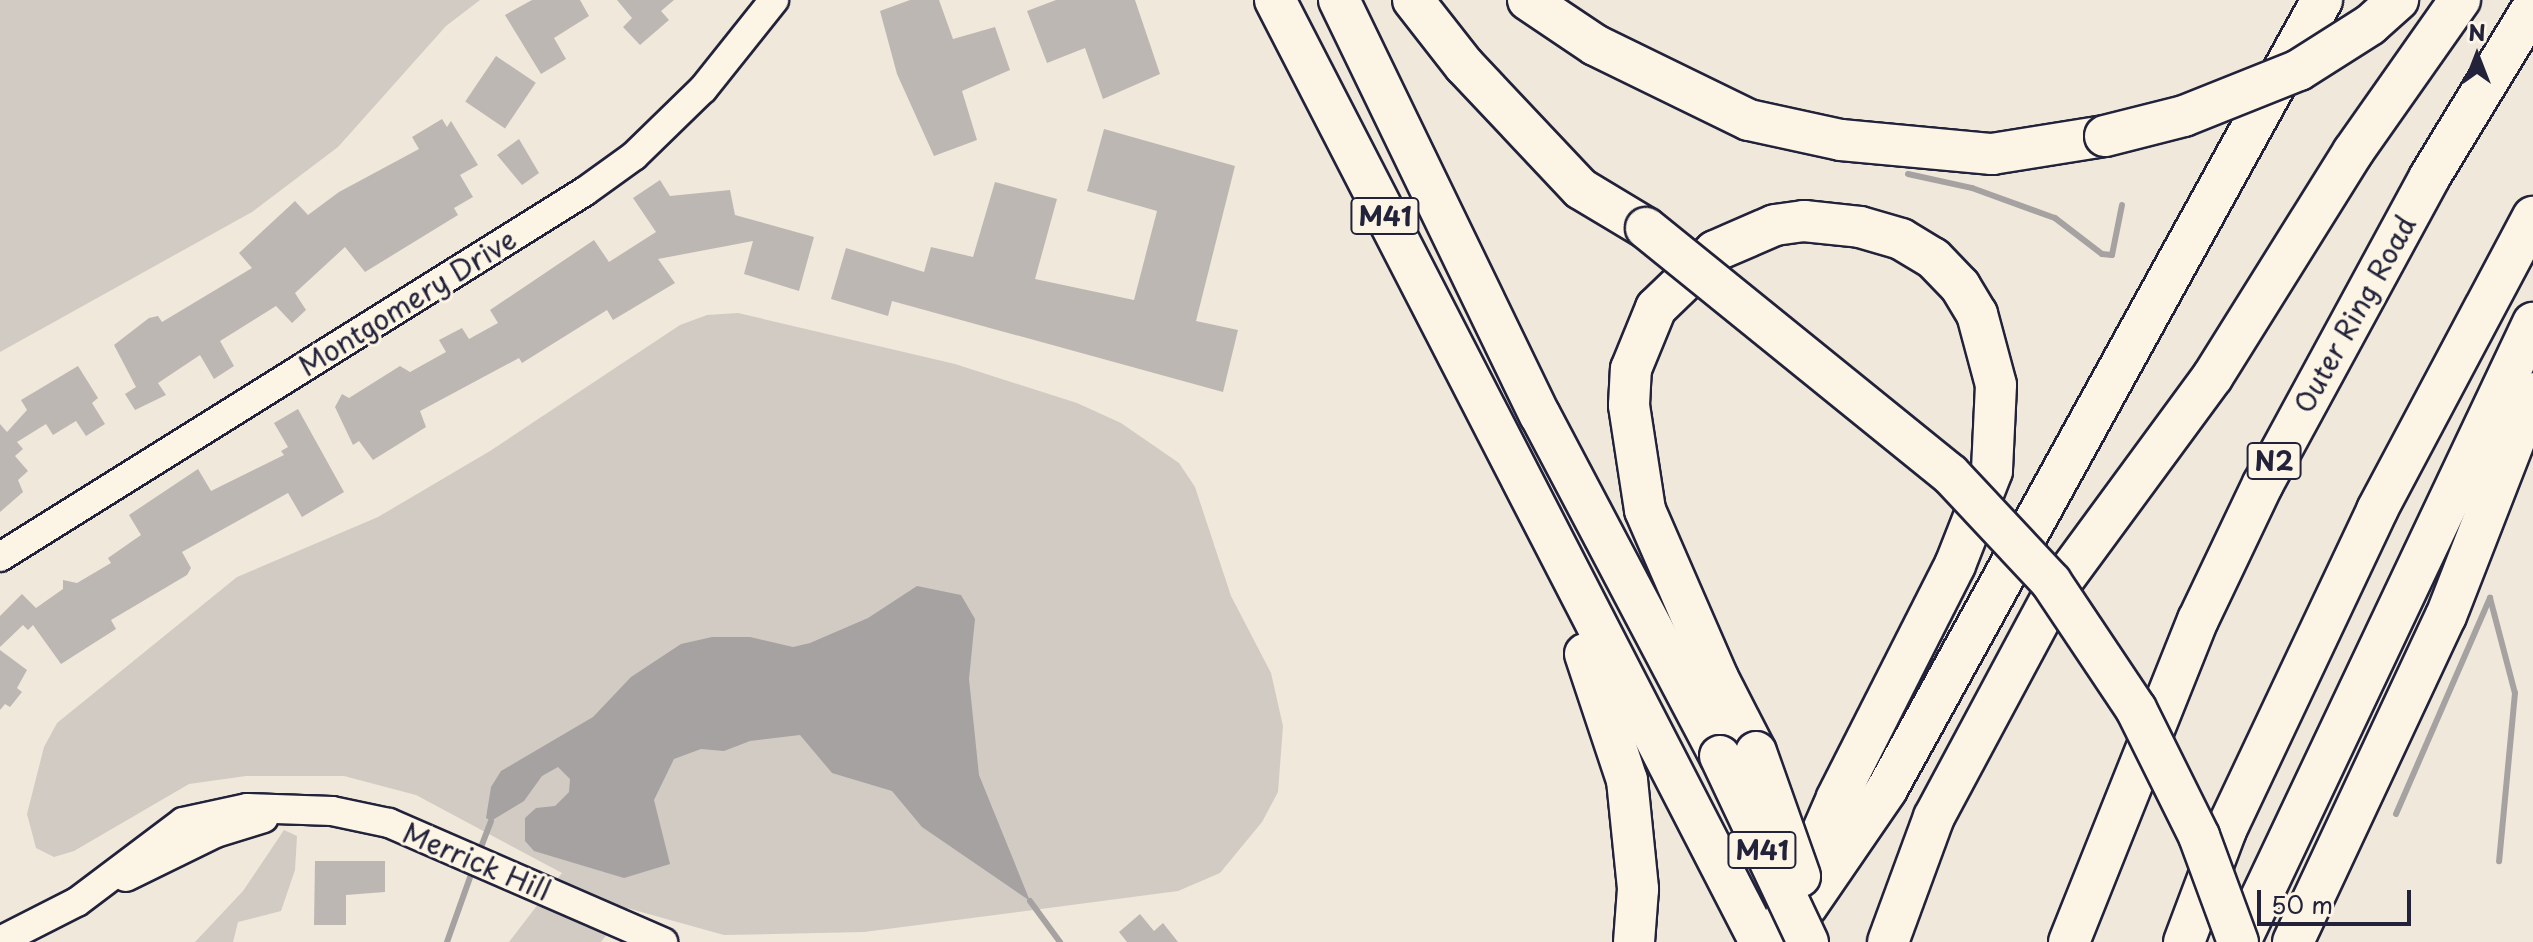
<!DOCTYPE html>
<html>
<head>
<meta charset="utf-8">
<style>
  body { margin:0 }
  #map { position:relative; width:2533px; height:942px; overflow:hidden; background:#efe8db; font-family:"Playpen Sans",sans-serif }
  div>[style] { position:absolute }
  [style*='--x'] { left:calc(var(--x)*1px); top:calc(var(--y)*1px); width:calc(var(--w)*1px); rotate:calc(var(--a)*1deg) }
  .green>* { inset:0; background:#d1cbc3 }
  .water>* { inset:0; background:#a6a2a2 }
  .stream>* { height:6px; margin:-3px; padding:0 3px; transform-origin:3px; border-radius:3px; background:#a6a2a2 }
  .building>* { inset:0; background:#bcb7b3; transform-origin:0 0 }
  .roads { filter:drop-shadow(2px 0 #22223b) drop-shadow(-2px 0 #22223b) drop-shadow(0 2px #22223b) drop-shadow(0 -2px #22223b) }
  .minor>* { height:28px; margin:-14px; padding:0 14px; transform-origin:14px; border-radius:14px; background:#fcf5e5 }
  .highway>* { height:40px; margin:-20px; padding:0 20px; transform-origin:20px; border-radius:20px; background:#fcf5e5 }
  .bridges { filter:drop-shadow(2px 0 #22223b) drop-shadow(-2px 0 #22223b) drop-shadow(0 2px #22223b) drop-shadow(0 -2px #22223b) }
  .highway-bridge>* { height:40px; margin:-20px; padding:0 20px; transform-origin:20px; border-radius:20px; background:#fcf5e5 }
  span { translate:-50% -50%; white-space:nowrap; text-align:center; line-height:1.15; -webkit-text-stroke:6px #fcf5e5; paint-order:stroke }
  .shield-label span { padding:2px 6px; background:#fcf5e5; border:2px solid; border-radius:6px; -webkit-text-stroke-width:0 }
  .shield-label { font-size:26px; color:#22223b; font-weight:700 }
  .street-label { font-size:28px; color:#22223b }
  .north { position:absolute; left:2437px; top:16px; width:80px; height:80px; -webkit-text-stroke:6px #fcf5e5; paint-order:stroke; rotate:0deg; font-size:22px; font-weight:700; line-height:32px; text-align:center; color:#22223b }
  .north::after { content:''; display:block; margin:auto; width:28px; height:36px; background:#22223b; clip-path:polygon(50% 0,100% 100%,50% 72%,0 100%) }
  .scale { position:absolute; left:2257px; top:890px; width:154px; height:36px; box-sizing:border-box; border:4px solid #22223b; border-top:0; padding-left:10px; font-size:24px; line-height:28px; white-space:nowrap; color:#22223b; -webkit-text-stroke:6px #fcf5e5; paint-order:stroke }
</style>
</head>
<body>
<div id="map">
  <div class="green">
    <div style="clip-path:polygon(0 0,480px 0,446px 26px,338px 147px,252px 212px,0 352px)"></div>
    <div style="clip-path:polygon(738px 313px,955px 364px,1077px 403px,1121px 423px,1179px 463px,1195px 487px,1231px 596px,1271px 673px,1283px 726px,1278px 792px,1262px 822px,1220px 873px,1178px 891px,864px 932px,724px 935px,627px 908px,601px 942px,509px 942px,562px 873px,416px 795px,344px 776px,246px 776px,189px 784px,74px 851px,54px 857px,36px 848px,27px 814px,44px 747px,57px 723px,237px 577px,378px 517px,490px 451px,680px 325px,707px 315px)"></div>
    <div style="clip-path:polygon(284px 830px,297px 836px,295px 870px,281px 911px,238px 922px,233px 942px,195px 942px,243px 891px)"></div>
  </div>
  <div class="water">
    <div style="clip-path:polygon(917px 586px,961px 595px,975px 619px,969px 679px,979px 775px,1030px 901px,922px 827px,892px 791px,832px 773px,800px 735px,750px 741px,724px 751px,701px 749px,674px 759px,654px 800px,670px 864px,624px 878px,534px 851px,525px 841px,525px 818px,536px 808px,555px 806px,569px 792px,570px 779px,558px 767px,542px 776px,524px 801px,491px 821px,486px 818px,491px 787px,501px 771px,593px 717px,631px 677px,681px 644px,712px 637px,750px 637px,793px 647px,810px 643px,868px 618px)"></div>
  </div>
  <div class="stream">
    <div style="--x:1908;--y:174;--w:66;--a:12.3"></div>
    <div style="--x:1972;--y:188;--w:88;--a:19.9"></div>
    <div style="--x:2055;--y:218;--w:59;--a:37.5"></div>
    <div style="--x:2102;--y:254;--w:10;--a:6"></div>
    <div style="--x:2112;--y:255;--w:51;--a:-78.7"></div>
    <div style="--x:2490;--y:598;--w:98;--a:75.3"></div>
    <div style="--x:2515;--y:693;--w:169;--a:95.4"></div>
    <div style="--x:2396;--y:814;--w:236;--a:-66.5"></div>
    <div style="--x:478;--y:855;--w:36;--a:-69"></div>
    <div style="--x:1030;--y:901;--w:51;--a:53.8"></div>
    <div style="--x:447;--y:942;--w:77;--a:-70.4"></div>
  </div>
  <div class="building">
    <div style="clip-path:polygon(532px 0,580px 0,589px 16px,554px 38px,566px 59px,541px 74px,505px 15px)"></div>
    <div style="clip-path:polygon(617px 0,674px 0,661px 11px,669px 20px,640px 45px,623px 27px,632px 18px)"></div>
    <div style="clip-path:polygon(910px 0,939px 0,953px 39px,995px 27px,1010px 70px,962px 91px,977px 140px,934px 156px,897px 74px,880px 11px)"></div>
    <div style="clip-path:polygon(1056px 0,1135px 0,1160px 74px,1103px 99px,1085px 48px,1047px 63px,1027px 11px)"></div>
    <div style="left:496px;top:56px;width:48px;height:55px;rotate:34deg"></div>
    <div style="clip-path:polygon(442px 119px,447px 127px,451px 121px,478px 165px,460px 175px,473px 197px,454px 208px,458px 215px,365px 272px,345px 247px,295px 293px,306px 310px,292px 323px,276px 306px,220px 341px,234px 366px,214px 379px,200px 355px,158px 383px,166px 395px,135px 410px,125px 394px,136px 387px,114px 345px,149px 318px,158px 316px,162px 322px,252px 268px,239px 253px,295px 201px,308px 215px,339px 192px,419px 149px,412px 137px)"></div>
    <div style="clip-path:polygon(1104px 129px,1235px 166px,1196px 321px,1238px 330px,1223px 392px,892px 301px,888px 316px,831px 299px,846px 248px,924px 272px,931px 247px,973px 257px,995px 182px,1057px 199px,1035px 279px,1134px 300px,1157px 211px,1087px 191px)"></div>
    <div style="clip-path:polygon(519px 139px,539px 173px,522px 185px,497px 155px)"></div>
    <div style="clip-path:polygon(660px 180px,670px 196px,730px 190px,735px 215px,814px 237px,799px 291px,744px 274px,753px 241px,658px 259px,675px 283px,613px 320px,607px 310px,522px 363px,519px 358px,420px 411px,426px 427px,373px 460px,359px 441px,353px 445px,335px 407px,342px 394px,349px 398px,400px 366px,410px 372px,446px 352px,439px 340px,462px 328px,469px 339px,498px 323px,490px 310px,594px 240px,609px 262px,656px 232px,633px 198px)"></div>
    <div style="clip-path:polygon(78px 366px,98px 398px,92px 403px,105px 424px,86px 436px,76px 421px,53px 435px,46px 424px,17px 442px,23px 449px,15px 456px,28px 471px,18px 480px,23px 492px,0 512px,0 424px,7px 432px,27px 410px,21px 400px)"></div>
    <div style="clip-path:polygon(298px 409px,344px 492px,302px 517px,288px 493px,182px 552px,191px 568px,187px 575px,111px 620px,116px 629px,61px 664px,33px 625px,28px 630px,23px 625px,0 647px,0 616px,22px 594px,36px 608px,63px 589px,63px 580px,77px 583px,111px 563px,108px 558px,141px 535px,129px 515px,198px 469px,211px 491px,284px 455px,281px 451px,288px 447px,274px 423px)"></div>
    <div style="clip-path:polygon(0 650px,27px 670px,17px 688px,22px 692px,10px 707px,5px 704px,0 710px)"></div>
    <div style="clip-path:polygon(315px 861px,385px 861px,385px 892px,346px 895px,346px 925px,314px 925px)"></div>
    <div style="clip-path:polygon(1140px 914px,1154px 931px,1163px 923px,1178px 942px,1127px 942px,1119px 932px)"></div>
  </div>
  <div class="roads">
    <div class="minor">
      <div style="--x:0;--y:557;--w:689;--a:-32.01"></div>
      <div style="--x:584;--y:192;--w:62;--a:-35.8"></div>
      <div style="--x:634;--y:156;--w:96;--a:-44.2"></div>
      <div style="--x:703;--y:89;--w:114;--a:-51.4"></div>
      <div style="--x:126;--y:877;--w:100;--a:-26.1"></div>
      <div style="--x:216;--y:833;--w:50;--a:-17.4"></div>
      <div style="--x:0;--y:941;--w:86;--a:-26.9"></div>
      <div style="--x:77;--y:902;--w:133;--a:-37"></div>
      <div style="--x:183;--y:822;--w:66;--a:-12.3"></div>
      <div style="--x:247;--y:808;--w:85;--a:2"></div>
      <div style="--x:332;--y:811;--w:58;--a:11.9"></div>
      <div style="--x:389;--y:823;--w:299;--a:23.5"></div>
    </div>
    <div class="highway">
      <div style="--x:1275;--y:0;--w:1060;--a:62.76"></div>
      <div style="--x:1339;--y:0;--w:461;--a:64.2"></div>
      <div style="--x:1540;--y:415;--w:386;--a:62.2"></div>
      <div style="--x:1413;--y:0;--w:83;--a:51.9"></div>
      <div style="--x:1464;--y:65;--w:170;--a:46.7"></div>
      <div style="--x:1581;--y:189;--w:76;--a:31"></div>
      <div style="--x:1528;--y:0;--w:81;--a:33.9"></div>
      <div style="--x:1595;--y:45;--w:171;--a:26"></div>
      <div style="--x:1749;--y:120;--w:94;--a:12.3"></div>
      <div style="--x:1841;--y:140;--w:152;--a:5.3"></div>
      <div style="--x:1992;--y:154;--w:114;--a:-9.1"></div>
      <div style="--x:1585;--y:654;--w:133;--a:71.6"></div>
      <div style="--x:1627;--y:780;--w:110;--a:84.2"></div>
      <div style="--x:1638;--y:889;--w:53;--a:94.3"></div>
      <div style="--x:1756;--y:752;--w:83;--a:-117.2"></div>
      <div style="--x:1718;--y:678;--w:183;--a:-113.5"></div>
      <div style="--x:1645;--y:510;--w:106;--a:-98.7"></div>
      <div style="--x:1629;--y:405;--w:36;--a:-87"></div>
      <div style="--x:1631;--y:369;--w:66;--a:-67.7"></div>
      <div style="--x:1656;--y:308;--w:82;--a:-44"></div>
      <div style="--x:1715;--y:251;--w:65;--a:-23.4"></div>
      <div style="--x:1775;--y:225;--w:29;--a:-8"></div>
      <div style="--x:1804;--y:221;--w:56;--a:6.1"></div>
      <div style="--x:1860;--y:227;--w:43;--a:16.3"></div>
      <div style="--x:1901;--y:239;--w:37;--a:31"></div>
      <div style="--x:1933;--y:258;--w:39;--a:46"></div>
      <div style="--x:1960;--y:286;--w:33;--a:59"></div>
      <div style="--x:1977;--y:314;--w:73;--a:75"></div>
      <div style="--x:1996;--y:385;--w:86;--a:92.7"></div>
      <div style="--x:1992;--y:471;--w:101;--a:111.5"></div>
      <div style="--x:1955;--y:565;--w:261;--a:116.9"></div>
      <div style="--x:1837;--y:798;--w:157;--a:113.6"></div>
      <div style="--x:1807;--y:906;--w:142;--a:-55.6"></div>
      <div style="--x:1887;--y:789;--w:901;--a:-61.13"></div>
      <div style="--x:1888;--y:942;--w:133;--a:-69.8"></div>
      <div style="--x:1934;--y:817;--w:256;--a:-61.8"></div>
      <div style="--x:2055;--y:591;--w:267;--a:-53.7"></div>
      <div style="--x:2213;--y:376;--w:264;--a:-58"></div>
      <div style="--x:2353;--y:152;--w:186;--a:-54.9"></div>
      <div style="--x:2069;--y:942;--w:347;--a:-68.2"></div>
      <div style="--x:2198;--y:620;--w:151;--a:-64.5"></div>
      <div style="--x:2263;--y:484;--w:348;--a:-61.5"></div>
      <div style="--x:2429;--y:178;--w:200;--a:-58.7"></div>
      <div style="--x:2184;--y:942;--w:120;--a:-69.4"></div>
      <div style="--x:2226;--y:830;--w:354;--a:-64.7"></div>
      <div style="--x:2377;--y:510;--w:332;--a:-62"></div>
      <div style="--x:2240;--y:942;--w:685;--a:-64.67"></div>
      <div style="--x:2293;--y:942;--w:360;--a:-64.9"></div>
      <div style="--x:2446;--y:616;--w:239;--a:-68.7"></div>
    </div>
  </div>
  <div class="bridges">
    <div class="highway-bridge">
      <div style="--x:2105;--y:136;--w:81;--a:-14.2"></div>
      <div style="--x:2184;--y:116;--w:124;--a:-21.8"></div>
      <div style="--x:2299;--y:70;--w:84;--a:-32.4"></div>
      <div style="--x:2370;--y:25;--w:38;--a:-42"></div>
      <div style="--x:1646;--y:228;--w:391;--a:39"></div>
      <div style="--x:1950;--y:474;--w:148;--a:46.9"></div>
      <div style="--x:2051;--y:582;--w:153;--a:56.2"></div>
      <div style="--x:2136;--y:709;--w:142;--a:63.6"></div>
      <div style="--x:2199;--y:836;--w:113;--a:69.8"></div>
      <div style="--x:1756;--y:752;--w:132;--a:70.5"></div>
      <div style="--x:1720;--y:756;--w:206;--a:64.7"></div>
    </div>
  </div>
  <div class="shield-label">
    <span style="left:1385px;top:216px">M41</span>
    <span style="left:2274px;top:461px">N2</span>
    <span style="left:1762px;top:850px">M41</span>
  </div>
  <div class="street-label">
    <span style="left:407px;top:302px;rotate:-32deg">Montgomery Drive</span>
    <span style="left:2354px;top:314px;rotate:-61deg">Outer Ring Road</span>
    <span style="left:477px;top:861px;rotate:23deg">Merrick Hill</span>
  </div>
  <div class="north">N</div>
  <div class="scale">50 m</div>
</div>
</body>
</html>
